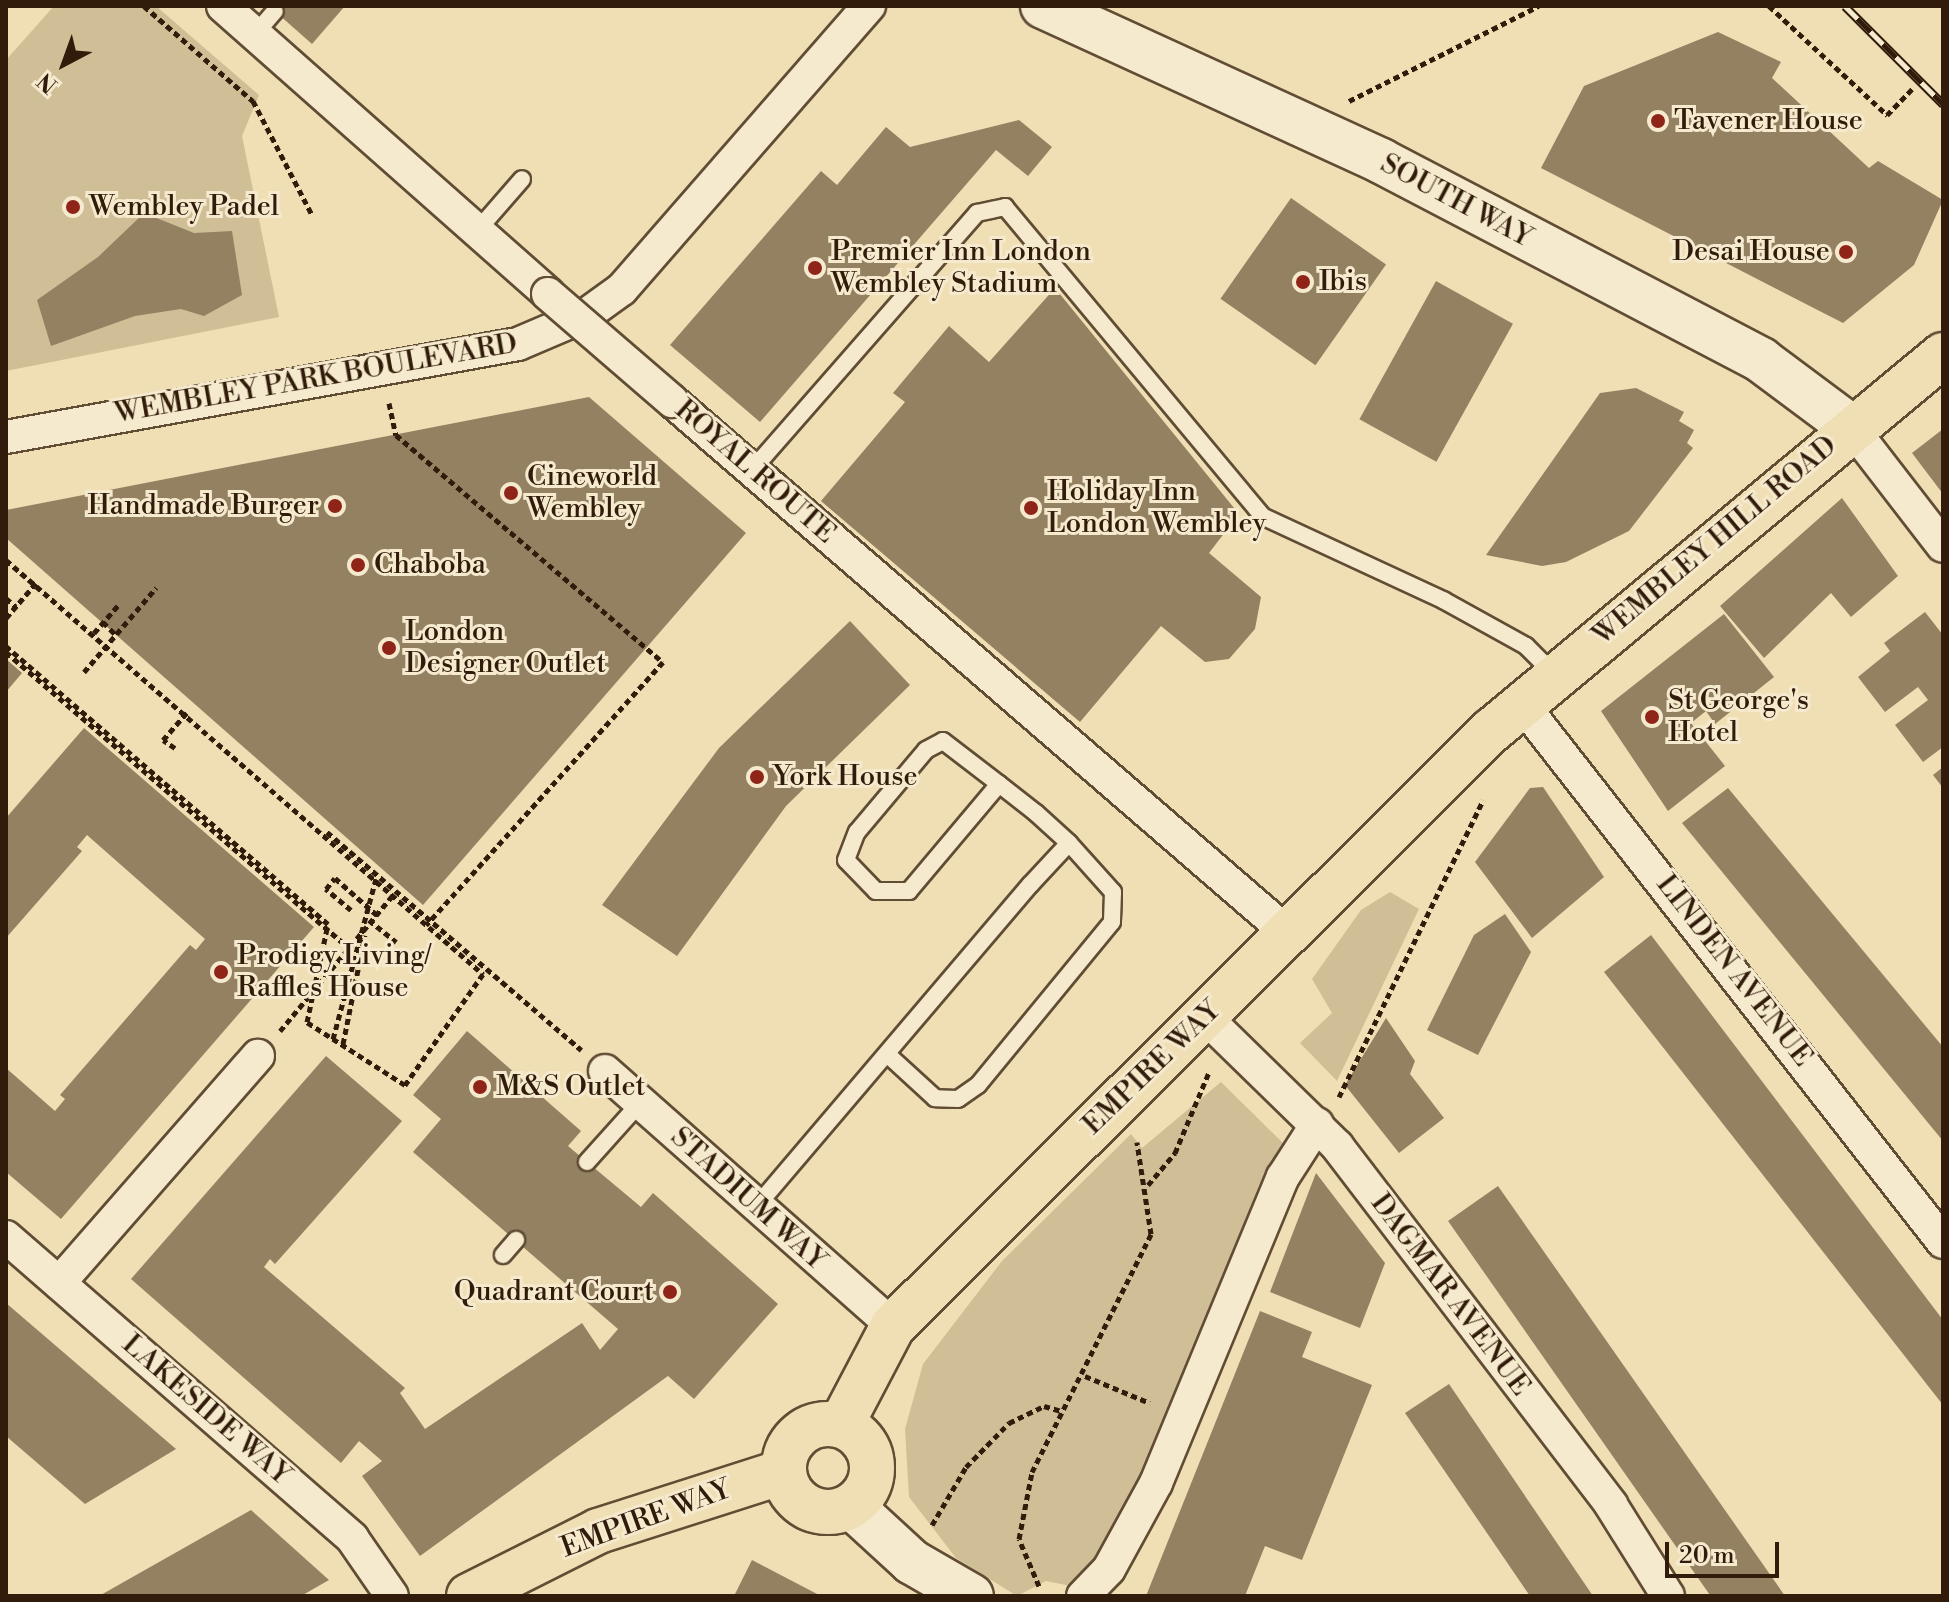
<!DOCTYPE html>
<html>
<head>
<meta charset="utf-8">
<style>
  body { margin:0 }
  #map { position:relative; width:1949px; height:1602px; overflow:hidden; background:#f0dfb4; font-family:"Libre Bodoni",serif }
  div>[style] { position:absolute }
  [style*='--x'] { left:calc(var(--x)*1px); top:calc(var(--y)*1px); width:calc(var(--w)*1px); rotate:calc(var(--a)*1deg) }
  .green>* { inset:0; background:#d0be97 }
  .building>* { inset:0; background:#948162; transform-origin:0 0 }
  .path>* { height:5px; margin-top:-2.5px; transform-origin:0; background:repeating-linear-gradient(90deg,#311b0a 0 6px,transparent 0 10px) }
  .roads { filter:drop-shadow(2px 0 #614c34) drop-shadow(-2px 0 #614c34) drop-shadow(0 2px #614c34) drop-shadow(0 -2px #614c34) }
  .lane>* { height:16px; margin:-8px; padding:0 8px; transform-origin:8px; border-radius:8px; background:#f5eace }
  .street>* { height:32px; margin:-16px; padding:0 16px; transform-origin:16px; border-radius:16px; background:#f5eace }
  .secondary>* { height:44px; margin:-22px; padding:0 22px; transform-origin:22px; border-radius:22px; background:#f5eace }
  .primary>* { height:44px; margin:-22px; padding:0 22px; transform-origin:22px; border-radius:22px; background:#f0dfb4 }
  .primary>.ring { margin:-22px; padding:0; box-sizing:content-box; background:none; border:44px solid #f0dfb4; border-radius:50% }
  .rail>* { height:9px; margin-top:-4.5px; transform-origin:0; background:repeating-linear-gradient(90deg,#f5eace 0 18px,#311b0a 0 36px); box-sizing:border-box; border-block:2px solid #311b0a }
  .bridges { filter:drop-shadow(2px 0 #614c34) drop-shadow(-2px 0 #614c34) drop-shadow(0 2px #614c34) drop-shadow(0 -2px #614c34) }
  .street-bridge>* { height:32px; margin:-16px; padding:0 16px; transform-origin:16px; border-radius:16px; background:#f5eace }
  .dots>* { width:22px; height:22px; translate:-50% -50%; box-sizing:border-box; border:4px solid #f5eace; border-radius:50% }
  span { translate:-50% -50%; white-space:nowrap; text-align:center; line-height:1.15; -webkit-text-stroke:6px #f5eace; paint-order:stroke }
  .poi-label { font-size:28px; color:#311b0a }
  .left { translate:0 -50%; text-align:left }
  .right { translate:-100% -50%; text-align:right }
  .street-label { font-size:28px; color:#311b0a }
  .frame { position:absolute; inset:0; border:8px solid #311b0a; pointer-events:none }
  .north { position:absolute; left:24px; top:24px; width:80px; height:80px; -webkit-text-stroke:6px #f5eace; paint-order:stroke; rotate:221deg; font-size:22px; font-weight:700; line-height:32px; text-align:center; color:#311b0a }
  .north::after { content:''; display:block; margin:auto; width:28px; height:36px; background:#311b0a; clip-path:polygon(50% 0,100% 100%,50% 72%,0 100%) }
  .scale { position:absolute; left:1665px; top:1542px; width:114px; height:36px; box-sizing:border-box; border:4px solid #311b0a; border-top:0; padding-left:10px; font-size:24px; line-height:28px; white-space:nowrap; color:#311b0a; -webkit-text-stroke:6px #f5eace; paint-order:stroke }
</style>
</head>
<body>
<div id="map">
  <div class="green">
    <div style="clip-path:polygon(54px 6px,156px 6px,259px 95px,242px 136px,279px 317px,6px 371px,6px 60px)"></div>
    <div style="clip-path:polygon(1390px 892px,1419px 909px,1337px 1081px,1300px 1043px,1332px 1013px,1312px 979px,1361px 910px)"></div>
    <div style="clip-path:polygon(1221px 1082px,1284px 1144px,1259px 1185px,1128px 1518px,1076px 1587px,1046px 1581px,1017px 1596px,956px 1558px,909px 1497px,905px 1429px,923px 1364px,1002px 1261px,1131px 1134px,1142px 1148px)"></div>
  </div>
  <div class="building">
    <div style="clip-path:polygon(269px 6px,345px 6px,312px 44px)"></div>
    <div style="clip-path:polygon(1718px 32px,1781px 62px,1772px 78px,1869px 168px,1878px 161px,1943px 200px,1914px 265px,1843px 323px,1541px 168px,1584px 86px)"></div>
    <div style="clip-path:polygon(1019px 120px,1052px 147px,1028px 176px,996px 150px,760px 422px,670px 345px,821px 171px,837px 185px,886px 127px,910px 147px)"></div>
    <div style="left:1291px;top:198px;width:116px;height:123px;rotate:35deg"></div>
    <div style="clip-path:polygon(144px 213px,194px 233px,232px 231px,242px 295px,204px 316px,181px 309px,135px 316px,51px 346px,37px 300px,98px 257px)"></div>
    <div style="left:1436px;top:281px;width:88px;height:158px;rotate:29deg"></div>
    <div style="clip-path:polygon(1055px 288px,1239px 514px,1209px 553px,1261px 597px,1255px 629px,1229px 659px,1205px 662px,1161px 626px,1080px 722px,821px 501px,905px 402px,893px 393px,949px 326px,989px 362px)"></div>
    <div style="clip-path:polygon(1636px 388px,1684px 412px,1679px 421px,1694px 430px,1687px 443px,1693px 448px,1629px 531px,1566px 562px,1542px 566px,1486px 555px,1600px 393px)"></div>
    <div style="clip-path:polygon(589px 397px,746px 533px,423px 905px,6px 538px,6px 510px)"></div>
    <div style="clip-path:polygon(1943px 429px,1943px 494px,1912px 453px)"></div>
    <div style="clip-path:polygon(1842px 498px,1898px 576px,1851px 617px,1831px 593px,1764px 658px,1720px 606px)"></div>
    <div style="clip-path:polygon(1925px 612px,1943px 635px,1943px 747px,1923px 762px,1895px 725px,1928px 700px,1918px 687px,1885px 712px,1858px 677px,1890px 651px,1884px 643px)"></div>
    <div style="clip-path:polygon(1724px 614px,1774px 677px,1715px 724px,1706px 711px,1691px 723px,1725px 766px,1668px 811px,1601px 711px)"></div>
    <div style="clip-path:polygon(850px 621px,910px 685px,786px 806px,677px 956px,602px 905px,719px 748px)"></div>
    <div style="clip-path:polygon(6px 659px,22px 673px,6px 692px)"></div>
    <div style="clip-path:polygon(84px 728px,314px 927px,61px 1219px,6px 1172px,6px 1068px,55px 1111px,65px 1099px,60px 1095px,190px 945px,196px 950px,205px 939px,87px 835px,77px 847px,82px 851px,6px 938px,6px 818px)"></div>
    <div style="clip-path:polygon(1943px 767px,1943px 788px,1933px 775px)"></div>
    <div style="clip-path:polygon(1543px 787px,1604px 877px,1532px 938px,1475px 862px,1530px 788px)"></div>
    <div style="clip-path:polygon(1728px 788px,1943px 1047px,1943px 1141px,1682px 823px)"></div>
    <div style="clip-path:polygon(1505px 914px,1531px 952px,1478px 1055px,1427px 1030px,1474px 935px)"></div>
    <div style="clip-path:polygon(1651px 935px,1943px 1320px,1943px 1405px,1604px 972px)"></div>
    <div style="clip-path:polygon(1386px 1018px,1415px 1061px,1410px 1074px,1444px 1118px,1399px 1153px,1345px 1085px)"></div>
    <div style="clip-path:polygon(467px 1031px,581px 1131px,568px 1146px,641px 1207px,653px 1193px,778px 1304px,694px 1399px,668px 1376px,420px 1556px,362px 1476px,382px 1461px,359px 1441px,341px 1463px,131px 1279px,326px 1056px,402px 1121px,275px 1264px,270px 1259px,264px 1267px,405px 1388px,400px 1393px,425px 1429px,582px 1323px,600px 1350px,618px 1329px,413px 1152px,441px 1119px,413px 1095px)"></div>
    <div style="clip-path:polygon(1316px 1173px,1385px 1263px,1360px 1328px,1270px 1292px)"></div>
    <div style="left:1498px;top:1186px;width:502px;height:61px;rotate:55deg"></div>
    <div style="clip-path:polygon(6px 1303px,176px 1449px,85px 1504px,6px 1436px)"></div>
    <div style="clip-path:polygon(1260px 1311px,1312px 1332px,1302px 1357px,1372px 1385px,1302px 1560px,1265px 1546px,1245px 1596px,1146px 1596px)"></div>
    <div style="clip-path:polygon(1449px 1384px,1593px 1596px,1530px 1596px,1405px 1413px)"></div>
    <div style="clip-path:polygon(251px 1510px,329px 1580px,301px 1596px,99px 1596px)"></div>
    <div style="clip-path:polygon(752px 1560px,821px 1596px,734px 1596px)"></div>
  </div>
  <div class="path">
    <div style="--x:144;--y:6;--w:145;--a:41.1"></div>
    <div style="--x:253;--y:101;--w:128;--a:62.6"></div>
    <div style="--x:1769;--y:6;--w:161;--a:42.7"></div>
    <div style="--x:1887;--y:115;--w:37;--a:-46"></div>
    <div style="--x:1349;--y:101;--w:212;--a:-26.6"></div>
    <div style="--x:389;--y:403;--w:33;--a:78"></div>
    <div style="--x:396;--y:435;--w:350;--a:40.4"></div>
    <div style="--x:663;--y:662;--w:354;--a:132"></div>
    <div style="--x:6;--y:560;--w:632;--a:40.96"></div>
    <div style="--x:483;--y:974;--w:136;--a:125.1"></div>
    <div style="--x:405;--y:1085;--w:117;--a:-147.3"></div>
    <div style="--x:307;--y:1022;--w:100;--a:-77.9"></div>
    <div style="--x:328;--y:924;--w:425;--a:-139.2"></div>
    <div style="--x:6;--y:598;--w:13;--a:42"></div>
    <div style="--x:6;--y:618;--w:46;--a:-49.4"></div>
    <div style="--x:103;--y:622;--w:18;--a:45"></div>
    <div style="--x:94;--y:633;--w:38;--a:-49"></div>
    <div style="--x:6;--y:652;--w:453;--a:40.8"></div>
    <div style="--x:84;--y:672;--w:111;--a:-49.4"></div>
    <div style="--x:175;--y:748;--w:14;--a:-146"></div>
    <div style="--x:163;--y:740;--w:37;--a:-49"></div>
    <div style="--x:327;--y:832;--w:335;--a:40.6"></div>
    <div style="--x:351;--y:910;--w:33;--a:-140"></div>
    <div style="--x:326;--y:889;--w:14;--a:-51"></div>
    <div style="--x:335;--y:878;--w:56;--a:41.4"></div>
    <div style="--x:369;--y:920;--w:35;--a:39"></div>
    <div style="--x:280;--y:1031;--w:177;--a:-50.3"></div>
    <div style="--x:333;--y:1039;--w:166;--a:-75"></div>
    <div style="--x:343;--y:1044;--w:111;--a:-78.6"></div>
    <div style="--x:1339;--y:1097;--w:330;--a:-64.1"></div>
    <div style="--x:1148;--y:1185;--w:42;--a:-49.8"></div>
    <div style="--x:1175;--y:1153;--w:88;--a:-67.2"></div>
    <div style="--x:1085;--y:1376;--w:70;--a:22.6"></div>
    <div style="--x:932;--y:1525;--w:67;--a:-59.6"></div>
    <div style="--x:966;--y:1467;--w:62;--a:-45.7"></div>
    <div style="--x:1009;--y:1423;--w:39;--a:-26"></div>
    <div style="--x:1044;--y:1406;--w:19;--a:16"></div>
    <div style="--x:1039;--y:1586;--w:51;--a:-113.1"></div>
    <div style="--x:1019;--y:1539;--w:68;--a:-79"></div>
    <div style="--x:1032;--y:1472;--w:266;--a:-63.4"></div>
    <div style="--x:1151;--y:1234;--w:93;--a:-98.7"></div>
  </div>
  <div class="roads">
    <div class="lane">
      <div style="--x:255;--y:34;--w:30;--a:-49"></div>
      <div style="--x:476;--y:232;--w:70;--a:-49"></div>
      <div style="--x:752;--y:470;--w:342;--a:-48.8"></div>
      <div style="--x:977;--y:213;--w:29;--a:-12"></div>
      <div style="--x:1005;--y:207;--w:402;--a:50.2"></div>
      <div style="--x:1262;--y:516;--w:200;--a:24.9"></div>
      <div style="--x:1443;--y:600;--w:95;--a:29"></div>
      <div style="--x:1526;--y:646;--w:40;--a:45"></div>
      <div style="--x:999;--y:784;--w:140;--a:130.1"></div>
      <div style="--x:909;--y:891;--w:33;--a:180"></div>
      <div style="--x:876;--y:891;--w:43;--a:-134.1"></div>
      <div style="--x:846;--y:860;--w:30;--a:-69"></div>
      <div style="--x:857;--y:832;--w:107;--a:-49.9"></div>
      <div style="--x:926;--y:750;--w:19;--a:-28"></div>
      <div style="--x:943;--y:741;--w:71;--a:37.5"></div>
      <div style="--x:999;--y:784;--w:47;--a:38.1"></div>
      <div style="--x:1036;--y:813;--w:45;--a:42.3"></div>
      <div style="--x:587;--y:1162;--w:79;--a:-48.1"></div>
      <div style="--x:755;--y:1208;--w:424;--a:-49.6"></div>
      <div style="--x:1030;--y:885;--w:57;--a:-47.1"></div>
      <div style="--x:1069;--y:843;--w:66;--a:48.1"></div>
      <div style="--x:1113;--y:892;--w:30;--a:92"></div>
      <div style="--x:1112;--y:922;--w:211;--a:129.4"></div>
      <div style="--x:978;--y:1085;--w:24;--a:145"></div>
      <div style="--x:958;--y:1099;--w:23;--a:-178"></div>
      <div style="--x:935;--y:1098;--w:65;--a:-137.5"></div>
      <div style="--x:503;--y:1255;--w:20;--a:-49"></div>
    </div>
    <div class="street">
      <div style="--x:223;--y:6;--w:434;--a:41.5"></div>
      <div style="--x:672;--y:401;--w:817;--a:40.83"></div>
      <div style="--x:1851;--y:427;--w:150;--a:52.3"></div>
      <div style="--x:6;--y:437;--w:520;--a:-10.29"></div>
      <div style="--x:518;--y:344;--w:74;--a:-23.1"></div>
      <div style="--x:586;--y:315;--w:44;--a:-35.8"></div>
      <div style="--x:622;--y:289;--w:376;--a:-48.9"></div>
      <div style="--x:1522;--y:704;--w:683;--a:51.96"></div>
      <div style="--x:1205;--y:1017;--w:185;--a:44.3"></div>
      <div style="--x:1337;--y:1146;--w:452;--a:52.6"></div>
      <div style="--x:1611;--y:1505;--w:107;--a:57.9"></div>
      <div style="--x:605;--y:1071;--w:385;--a:41.5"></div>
      <div style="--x:6;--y:1237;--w:459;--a:41"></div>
      <div style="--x:352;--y:1538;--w:70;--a:55.4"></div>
      <div style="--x:59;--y:1283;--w:302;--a:-48.8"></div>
      <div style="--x:1083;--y:1596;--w:37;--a:-46"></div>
      <div style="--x:1109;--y:1569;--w:98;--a:-61.3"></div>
      <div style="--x:1156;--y:1483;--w:331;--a:-67.5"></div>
      <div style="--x:1283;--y:1177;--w:63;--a:-57.3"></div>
    </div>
    <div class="secondary">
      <div style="--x:1043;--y:6;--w:372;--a:24.6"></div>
      <div style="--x:1381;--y:161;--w:429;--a:27.6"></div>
      <div style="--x:1761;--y:360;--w:112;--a:36.7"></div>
      <div style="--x:851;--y:1506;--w:83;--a:42.6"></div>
      <div style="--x:912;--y:1562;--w:68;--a:30"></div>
    </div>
    <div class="primary">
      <div class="ring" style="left:784px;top:1424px;width:44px;height:44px"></div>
      <div style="--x:841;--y:1425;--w:112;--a:-62.3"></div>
      <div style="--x:893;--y:1326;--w:844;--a:-44.86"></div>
      <div style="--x:1491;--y:731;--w:588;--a:-39.76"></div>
      <div style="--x:469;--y:1596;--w:144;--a:-26.7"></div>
      <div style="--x:598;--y:1531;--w:194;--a:-17.7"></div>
    </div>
  </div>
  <div class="rail">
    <div style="--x:1845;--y:6;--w:139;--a:45"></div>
  </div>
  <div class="bridges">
    <div class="street-bridge">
      <div style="--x:548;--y:294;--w:164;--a:40.8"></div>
    </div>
  </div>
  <div class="dots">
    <div style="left:1658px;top:121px;background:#8f2418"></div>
    <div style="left:73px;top:207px;background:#8f2418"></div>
    <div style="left:1846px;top:252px;background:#8f2418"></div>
    <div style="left:815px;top:268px;background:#8f2418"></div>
    <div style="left:1303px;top:282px;background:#8f2418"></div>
    <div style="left:511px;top:493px;background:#8f2418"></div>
    <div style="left:335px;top:506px;background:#8f2418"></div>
    <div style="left:1031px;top:508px;background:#8f2418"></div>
    <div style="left:358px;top:565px;background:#8f2418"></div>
    <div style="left:389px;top:648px;background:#8f2418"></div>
    <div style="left:1652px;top:717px;background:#8f2418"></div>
    <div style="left:757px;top:777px;background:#8f2418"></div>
    <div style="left:221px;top:972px;background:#8f2418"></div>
    <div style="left:480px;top:1087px;background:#8f2418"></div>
    <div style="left:670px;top:1292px;background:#8f2418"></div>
  </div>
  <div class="poi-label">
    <span class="left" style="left:1674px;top:121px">Tavener House</span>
    <span class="left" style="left:89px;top:207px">Wembley Padel</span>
    <span class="left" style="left:831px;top:268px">Premier Inn London<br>Wembley Stadium</span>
    <span class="right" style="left:1830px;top:252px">Desai House</span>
    <span class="left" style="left:1319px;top:282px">Ibis</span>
    <span class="left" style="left:527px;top:493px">Cineworld<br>Wembley</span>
    <span class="left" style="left:1047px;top:508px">Holiday Inn<br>London Wembley</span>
    <span class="right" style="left:319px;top:506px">Handmade Burger</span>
    <span class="left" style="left:374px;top:565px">Chaboba</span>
    <span class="left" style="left:405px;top:648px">London<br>Designer Outlet</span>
    <span class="left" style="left:1668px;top:717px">St George's<br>Hotel</span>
    <span class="left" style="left:773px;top:777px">York House</span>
    <span class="left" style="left:237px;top:972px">Prodigy Living/<br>Raffles House</span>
    <span class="left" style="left:496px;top:1087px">M&amp;S Outlet</span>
    <span class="right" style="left:654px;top:1292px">Quadrant Court</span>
  </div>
  <div class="street-label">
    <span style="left:1456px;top:201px;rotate:28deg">SOUTH WAY</span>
    <span style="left:316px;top:379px;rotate:-10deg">WEMBLEY PARK BOULEVARD</span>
    <span style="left:755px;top:472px;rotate:41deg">ROYAL ROUTE</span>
    <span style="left:1715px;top:541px;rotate:-40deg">WEMBLEY HILL ROAD</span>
    <span style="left:1734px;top:971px;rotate:52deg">LINDEN AVENUE</span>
    <span style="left:1152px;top:1068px;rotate:-44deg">EMPIRE WAY</span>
    <span style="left:748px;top:1199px;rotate:42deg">STADIUM WAY</span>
    <span style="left:1450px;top:1295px;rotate:53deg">DAGMAR AVENUE</span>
    <span style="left:206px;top:1410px;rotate:41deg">LAKESIDE WAY</span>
    <span style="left:646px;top:1519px;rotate:-20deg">EMPIRE WAY</span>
  </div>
  <div class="frame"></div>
  <div class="north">N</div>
  <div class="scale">20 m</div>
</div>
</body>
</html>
